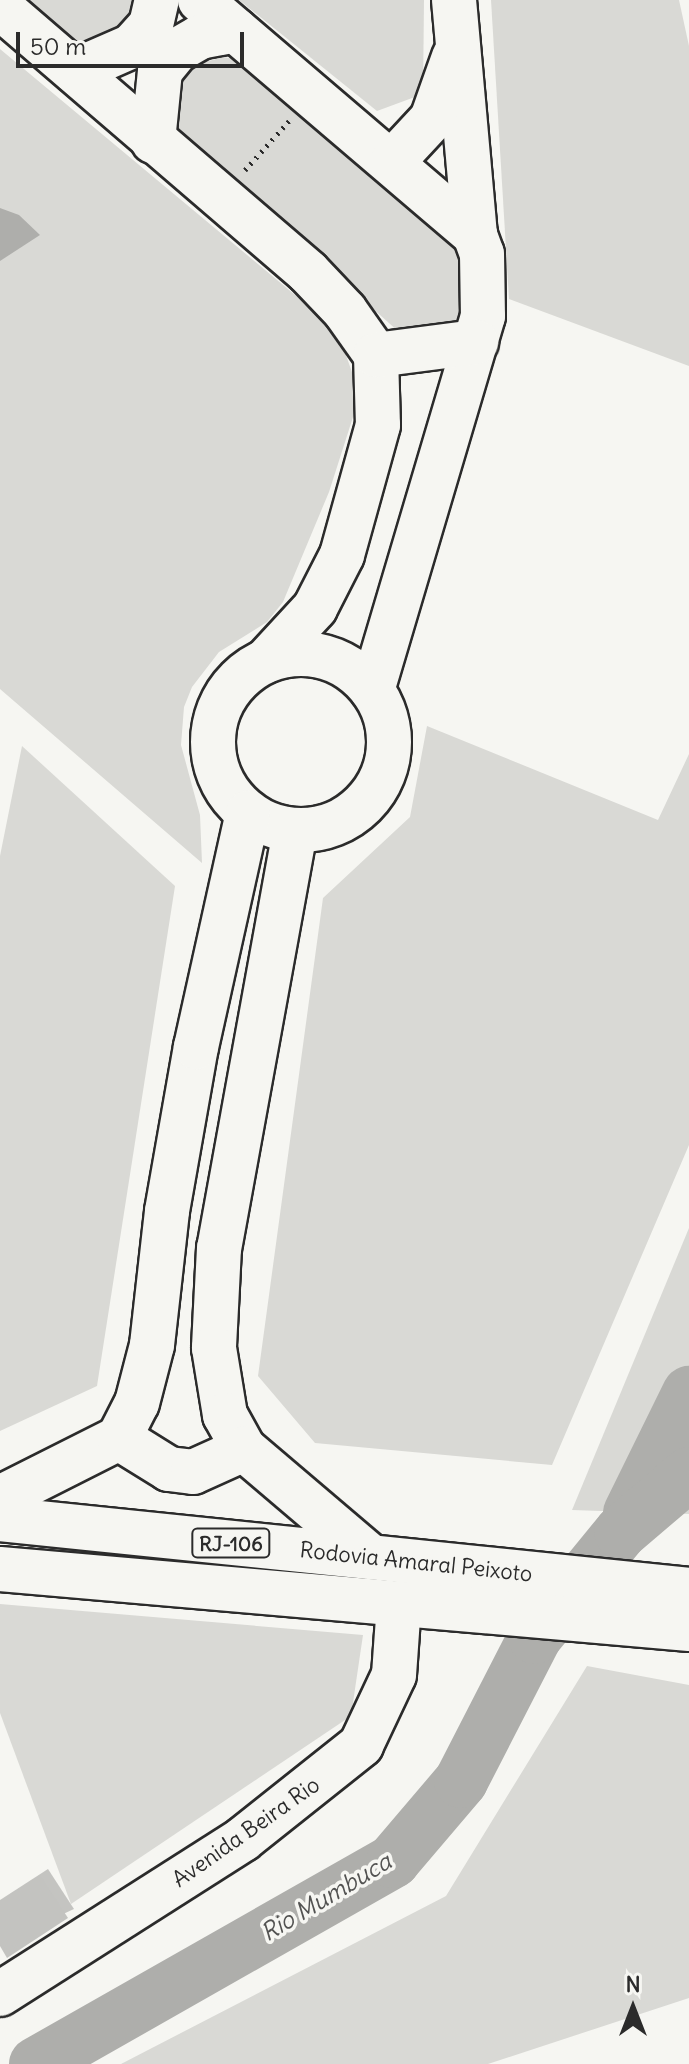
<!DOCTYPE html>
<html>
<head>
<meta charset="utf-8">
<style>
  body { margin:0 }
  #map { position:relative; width:689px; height:2064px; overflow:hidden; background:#f6f6f2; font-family:Delius,sans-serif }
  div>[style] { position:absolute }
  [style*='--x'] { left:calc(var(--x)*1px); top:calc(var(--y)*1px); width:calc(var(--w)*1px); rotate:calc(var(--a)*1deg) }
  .green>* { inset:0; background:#d9d9d5 }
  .water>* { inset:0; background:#aeaeab }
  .shadow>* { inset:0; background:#0003 }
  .river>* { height:54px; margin:-27px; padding:0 27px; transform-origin:27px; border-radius:27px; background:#aeaeab }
  .building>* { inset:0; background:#c3c3c0 }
  .path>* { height:5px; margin-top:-2.5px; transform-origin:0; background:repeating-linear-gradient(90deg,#2b2b2b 0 2px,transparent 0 8px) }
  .roads { filter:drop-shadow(2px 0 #2b2b2b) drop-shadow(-2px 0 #2b2b2b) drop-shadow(0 2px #2b2b2b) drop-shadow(0 -2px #2b2b2b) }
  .minor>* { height:44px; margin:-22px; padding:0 22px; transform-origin:22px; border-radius:22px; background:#f6f6f2 }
  .minor>.ring { margin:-22px; padding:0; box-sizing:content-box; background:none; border:44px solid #f6f6f2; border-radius:50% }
  .highway>* { height:44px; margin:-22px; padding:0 22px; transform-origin:22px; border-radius:22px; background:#f6f6f2 }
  span { translate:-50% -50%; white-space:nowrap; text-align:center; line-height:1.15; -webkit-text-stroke:7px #f6f6f2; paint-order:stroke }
  .shield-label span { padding:2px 6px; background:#f6f6f2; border:2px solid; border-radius:6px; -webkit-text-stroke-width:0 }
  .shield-label { font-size:20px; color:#2b2b2b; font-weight:700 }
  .street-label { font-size:22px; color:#2b2b2b }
  .water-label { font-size:24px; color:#525251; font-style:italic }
  .north { position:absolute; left:593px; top:1968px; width:80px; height:80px; -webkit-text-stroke:6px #f6f6f2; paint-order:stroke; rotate:0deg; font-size:22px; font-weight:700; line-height:32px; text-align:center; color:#2b2b2b }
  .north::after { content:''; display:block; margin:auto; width:28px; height:36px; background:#2b2b2b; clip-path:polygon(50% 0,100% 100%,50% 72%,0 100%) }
  .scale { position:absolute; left:16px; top:32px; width:228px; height:36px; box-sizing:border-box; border:4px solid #2b2b2b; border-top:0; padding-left:10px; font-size:24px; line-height:28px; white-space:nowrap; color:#2b2b2b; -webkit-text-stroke:6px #f6f6f2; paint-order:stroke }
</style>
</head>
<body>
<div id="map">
  <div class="green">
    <div style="clip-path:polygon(11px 0,136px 0,126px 25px,82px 47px,68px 44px)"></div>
    <div style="clip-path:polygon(239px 0,424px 0,423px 94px,377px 111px)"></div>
    <div style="clip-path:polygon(491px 0,679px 0,689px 46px,689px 366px,509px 299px)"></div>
    <div style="clip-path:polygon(0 49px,337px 330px,353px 375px,353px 417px,329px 492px,283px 602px,267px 622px,219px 652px,192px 687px,184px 707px,181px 745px,200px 815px,202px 863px,0 689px)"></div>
    <div style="clip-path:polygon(224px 57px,238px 60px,471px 259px,460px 327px,400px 333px,176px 131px,177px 84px,197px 64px)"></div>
    <div style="clip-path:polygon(427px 726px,658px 820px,689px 754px,689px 1145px,552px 1465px,315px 1443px,258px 1376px,323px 898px,410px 817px)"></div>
    <div style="clip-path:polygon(22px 746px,175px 886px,97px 1386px,0 1431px,0 856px)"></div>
    <div style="clip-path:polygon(689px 1228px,689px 1514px,572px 1510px)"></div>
    <div style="clip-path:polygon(0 1604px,363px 1635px,351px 1716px,71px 1904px,0 1713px)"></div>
    <div style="clip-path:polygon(587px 1666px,689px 1685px,689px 1998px,488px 2064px,121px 2064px,446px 1896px)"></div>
  </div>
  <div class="water">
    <div style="clip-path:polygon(0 208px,19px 215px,40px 235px,0 261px)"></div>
  </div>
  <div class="shadow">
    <div style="clip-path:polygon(48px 1869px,74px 1909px,0 1943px,0 1900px)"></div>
  </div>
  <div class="river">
    <div style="--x:630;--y:1513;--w:134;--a:-63.8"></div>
    <div style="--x:36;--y:2064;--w:411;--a:-29.6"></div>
    <div style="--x:393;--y:1861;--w:105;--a:-49.6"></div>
    <div style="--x:461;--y:1781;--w:162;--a:-62.8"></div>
    <div style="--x:535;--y:1637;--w:136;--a:-50.7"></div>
    <div style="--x:621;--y:1532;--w:89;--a:-40.5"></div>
  </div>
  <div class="building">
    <div style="clip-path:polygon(40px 1875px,68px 1918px,7px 1958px,0 1946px,0 1901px)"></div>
  </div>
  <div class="path">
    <div style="--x:245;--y:170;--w:66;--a:-48.1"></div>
  </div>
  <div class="roads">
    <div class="minor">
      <div style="--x:200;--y:0;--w:362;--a:40.5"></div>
      <div style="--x:475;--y:235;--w:20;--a:70"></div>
      <div style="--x:482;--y:254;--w:62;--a:89.1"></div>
      <div style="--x:483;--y:316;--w:390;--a:106.5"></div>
      <div style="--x:454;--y:0;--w:236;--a:84.9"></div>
      <div style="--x:0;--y:7;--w:406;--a:40.7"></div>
      <div style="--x:308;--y:272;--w:54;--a:46.5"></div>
      <div style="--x:345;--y:311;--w:54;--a:54.8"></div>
      <div style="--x:376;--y:355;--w:70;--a:88.4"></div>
      <div style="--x:378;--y:425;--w:135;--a:105.5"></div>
      <div style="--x:342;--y:555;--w:59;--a:117"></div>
      <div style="--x:315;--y:608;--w:72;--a:132.8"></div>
      <div style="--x:75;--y:71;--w:62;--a:-23.7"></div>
      <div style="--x:132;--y:46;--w:28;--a:-48"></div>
      <div style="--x:151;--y:25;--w:26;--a:-77"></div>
      <div style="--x:153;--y:141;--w:70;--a:-84.3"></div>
      <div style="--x:160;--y:71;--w:26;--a:-51"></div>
      <div style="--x:176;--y:51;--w:28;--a:-30"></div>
      <div style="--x:200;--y:37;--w:36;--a:-11"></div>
      <div style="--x:393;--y:161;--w:57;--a:-47.1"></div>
      <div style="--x:432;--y:119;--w:66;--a:-70.5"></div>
      <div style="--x:376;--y:355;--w:101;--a:-7.4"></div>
      <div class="ring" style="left:213px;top:654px;width:132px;height:132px"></div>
      <div style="--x:295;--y:831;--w:424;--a:100.3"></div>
      <div style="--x:219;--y:1248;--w:100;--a:92.9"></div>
      <div style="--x:214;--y:1348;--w:68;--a:80.7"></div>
      <div style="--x:225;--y:1415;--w:39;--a:61"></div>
      <div style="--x:244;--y:1449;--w:167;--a:40.4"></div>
      <div style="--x:119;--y:1438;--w:59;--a:31.8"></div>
      <div style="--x:169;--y:1469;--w:24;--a:7"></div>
      <div style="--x:193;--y:1472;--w:56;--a:-24.3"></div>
      <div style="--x:0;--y:1498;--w:133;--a:-26.8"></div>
      <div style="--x:119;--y:1438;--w:39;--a:-63"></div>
      <div style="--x:137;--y:1403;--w:60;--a:-75.5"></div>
      <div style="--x:152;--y:1345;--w:135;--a:-83.6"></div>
      <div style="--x:167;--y:1211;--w:167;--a:-80"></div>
      <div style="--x:196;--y:1047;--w:240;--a:-77.5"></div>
      <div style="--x:0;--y:1994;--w:288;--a:-32.5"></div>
      <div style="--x:243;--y:1839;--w:151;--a:-38.5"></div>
      <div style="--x:361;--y:1745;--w:77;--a:-64.8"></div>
      <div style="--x:394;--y:1675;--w:72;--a:-86"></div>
    </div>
    <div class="highway">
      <div style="--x:0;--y:1519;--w:693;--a:5.88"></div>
      <div style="--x:0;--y:1569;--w:692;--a:4.98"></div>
    </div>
  </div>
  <div class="shield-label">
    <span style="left:231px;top:1543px">RJ-106</span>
  </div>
  <div class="street-label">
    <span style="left:416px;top:1562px;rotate:6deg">Rodovia Amaral Peixoto</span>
    <span style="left:246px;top:1832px;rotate:-35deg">Avenida Beira Rio</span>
  </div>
  <div class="water-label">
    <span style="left:326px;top:1897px;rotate:-31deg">Rio Mumbuca</span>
  </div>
  <div class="north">N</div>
  <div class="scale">50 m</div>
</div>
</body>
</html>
